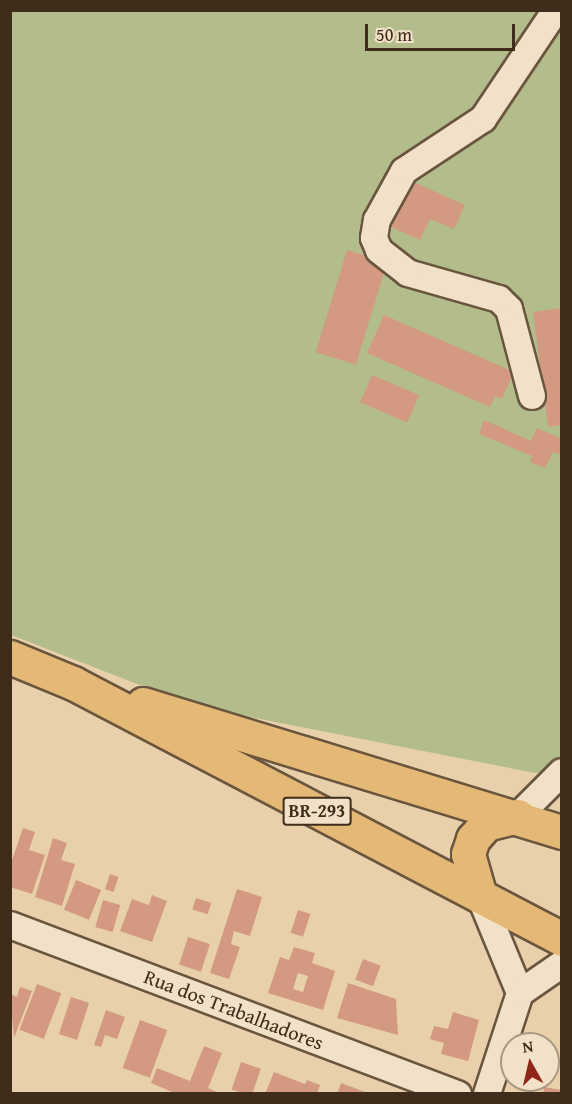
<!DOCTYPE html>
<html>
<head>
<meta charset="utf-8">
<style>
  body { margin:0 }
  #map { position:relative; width:572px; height:1104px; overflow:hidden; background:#e8d1aa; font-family:"Gentium Book Plus",serif }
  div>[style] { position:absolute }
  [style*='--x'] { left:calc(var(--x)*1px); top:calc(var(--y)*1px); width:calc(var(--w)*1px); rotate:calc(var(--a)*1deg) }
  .green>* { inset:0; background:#b3bc8b }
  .building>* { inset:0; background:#d39a81; transform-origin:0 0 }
  .roads { filter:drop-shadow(2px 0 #6a553e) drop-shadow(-2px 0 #6a553e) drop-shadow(0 2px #6a553e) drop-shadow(0 -2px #6a553e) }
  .minor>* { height:26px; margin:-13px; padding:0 13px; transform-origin:13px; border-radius:13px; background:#f0e1c8 }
  .highway>* { height:33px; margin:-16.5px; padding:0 16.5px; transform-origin:16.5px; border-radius:16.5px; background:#e4b875 }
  span { translate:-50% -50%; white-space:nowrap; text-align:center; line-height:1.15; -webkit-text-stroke:5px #f0e1c8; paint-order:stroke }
  .shield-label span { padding:2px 4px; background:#f0e1c8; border:2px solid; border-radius:4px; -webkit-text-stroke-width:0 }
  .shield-label { font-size:18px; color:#402c1a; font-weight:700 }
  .street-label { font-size:20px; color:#402c1a }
  .frame { position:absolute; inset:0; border:12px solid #402c1a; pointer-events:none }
  .north { position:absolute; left:500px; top:1032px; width:60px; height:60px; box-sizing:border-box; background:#f0e1c8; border:2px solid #aa9982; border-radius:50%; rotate:352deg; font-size:16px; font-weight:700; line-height:24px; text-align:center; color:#402c1a }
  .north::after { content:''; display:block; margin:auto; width:21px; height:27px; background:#8f2418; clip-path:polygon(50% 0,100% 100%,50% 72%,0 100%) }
  .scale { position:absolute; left:365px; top:24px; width:150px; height:27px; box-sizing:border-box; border:3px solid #402c1a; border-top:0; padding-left:8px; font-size:18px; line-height:21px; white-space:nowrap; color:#402c1a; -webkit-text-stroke:4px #f0e1c8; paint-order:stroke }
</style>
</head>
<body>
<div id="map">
  <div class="green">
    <div style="clip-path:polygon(10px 11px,561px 11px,561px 771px,535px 773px,194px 706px,11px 635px)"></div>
  </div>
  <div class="building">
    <div style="clip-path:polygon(411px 181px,465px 205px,454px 229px,430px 219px,420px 240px,391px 227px)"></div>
    <div style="left:347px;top:250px;width:42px;height:107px;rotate:17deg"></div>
    <div style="clip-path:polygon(562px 308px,562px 425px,548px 427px,533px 312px)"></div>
    <div style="clip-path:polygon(384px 315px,514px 372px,502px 399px,495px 396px,490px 407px,367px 353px)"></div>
    <div style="left:372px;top:375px;width:51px;height:30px;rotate:23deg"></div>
    <div style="clip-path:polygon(484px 420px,531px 441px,537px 428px,562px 439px,562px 455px,553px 452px,545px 468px,530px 462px,532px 456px,479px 434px)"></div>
    <div style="clip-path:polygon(23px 828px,35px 832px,29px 850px,45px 855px,32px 894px,10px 887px,10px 866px)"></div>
    <div style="clip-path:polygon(53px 838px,67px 843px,61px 860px,75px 864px,62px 906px,35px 897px)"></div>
    <div style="left:110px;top:874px;width:9px;height:16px;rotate:18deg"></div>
    <div style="left:76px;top:880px;width:27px;height:32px;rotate:22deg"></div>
    <div style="clip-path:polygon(237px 889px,262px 897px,250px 936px,234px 931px,231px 944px,240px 947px,229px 979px,210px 973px)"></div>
    <div style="clip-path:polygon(152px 895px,167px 901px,152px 942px,120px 931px,132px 899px,149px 905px)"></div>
    <div style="left:196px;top:898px;width:16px;height:12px;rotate:18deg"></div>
    <div style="left:103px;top:900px;width:18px;height:28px;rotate:16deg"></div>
    <div style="left:298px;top:910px;width:13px;height:24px;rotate:18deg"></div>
    <div style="left:188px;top:937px;width:23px;height:29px;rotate:18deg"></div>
    <div style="clip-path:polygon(evenodd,294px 947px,315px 953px,312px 963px,335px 971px,323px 1010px,268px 993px,280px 957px,289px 960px,294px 947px,298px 973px,308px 976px,303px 992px,293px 989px,298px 973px)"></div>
    <div style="left:363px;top:959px;width:19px;height:22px;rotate:21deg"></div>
    <div style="clip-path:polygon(348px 983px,396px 999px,398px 1035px,337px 1018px)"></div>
    <div style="left:37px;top:984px;width:26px;height:49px;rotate:21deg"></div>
    <div style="clip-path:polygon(20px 987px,32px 991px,14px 1038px,10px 994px,17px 997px)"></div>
    <div style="left:71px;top:997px;width:19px;height:39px;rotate:18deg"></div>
    <div style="clip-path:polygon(106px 1010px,125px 1017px,117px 1039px,105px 1035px,101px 1047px,94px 1045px)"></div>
    <div style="clip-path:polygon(453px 1012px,479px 1020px,468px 1061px,441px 1054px,444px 1043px,430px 1039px,434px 1026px,448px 1029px)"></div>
    <div style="left:140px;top:1020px;width:29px;height:51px;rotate:20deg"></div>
    <div style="clip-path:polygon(204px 1046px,222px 1053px,208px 1088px,222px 1094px,177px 1094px,151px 1083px,157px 1068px,190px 1081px)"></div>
    <div style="left:241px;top:1062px;width:21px;height:29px;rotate:19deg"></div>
    <div style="clip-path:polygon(274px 1072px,305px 1084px,307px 1080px,320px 1085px,317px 1094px,265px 1094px)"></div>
    <div style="clip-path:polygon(341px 1083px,368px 1093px,368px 1094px,337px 1094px)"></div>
    <div style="clip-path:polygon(544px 1087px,562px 1090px,562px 1094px,543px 1094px)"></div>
  </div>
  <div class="roads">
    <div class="minor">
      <div style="--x:532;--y:396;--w:90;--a:-104.8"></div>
      <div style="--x:509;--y:309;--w:14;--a:-135"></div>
      <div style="--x:499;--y:299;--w:95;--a:-164.1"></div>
      <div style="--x:408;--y:273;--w:37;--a:-142"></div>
      <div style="--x:379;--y:250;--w:13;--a:-113"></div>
      <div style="--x:374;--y:238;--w:18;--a:-81"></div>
      <div style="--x:377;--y:220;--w:56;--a:-61.1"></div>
      <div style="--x:404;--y:171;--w:95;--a:-33.4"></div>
      <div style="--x:483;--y:119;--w:131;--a:-56.2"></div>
      <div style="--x:518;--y:816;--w:62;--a:-45"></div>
      <div style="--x:480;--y:896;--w:105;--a:67.6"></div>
      <div style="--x:10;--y:925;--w:479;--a:20.7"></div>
      <div style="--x:487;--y:1094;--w:106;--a:-71.9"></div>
      <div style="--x:520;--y:993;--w:51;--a:-34.6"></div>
    </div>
    <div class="highway">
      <div style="--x:10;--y:657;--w:68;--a:22.4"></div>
      <div style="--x:73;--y:683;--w:552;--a:27.63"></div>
      <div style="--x:143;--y:704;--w:438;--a:17"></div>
      <div style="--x:480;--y:896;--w:44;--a:-105.9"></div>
      <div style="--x:468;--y:854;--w:16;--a:-72"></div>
      <div style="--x:473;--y:839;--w:20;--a:-49"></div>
      <div style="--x:486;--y:824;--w:33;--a:-14"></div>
    </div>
  </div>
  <div class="shield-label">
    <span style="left:317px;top:811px">BR-293</span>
  </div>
  <div class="street-label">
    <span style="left:234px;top:1009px;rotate:21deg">Rua dos Trabalhadores</span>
  </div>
  <div class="frame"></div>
  <div class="north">N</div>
  <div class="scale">50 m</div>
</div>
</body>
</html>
